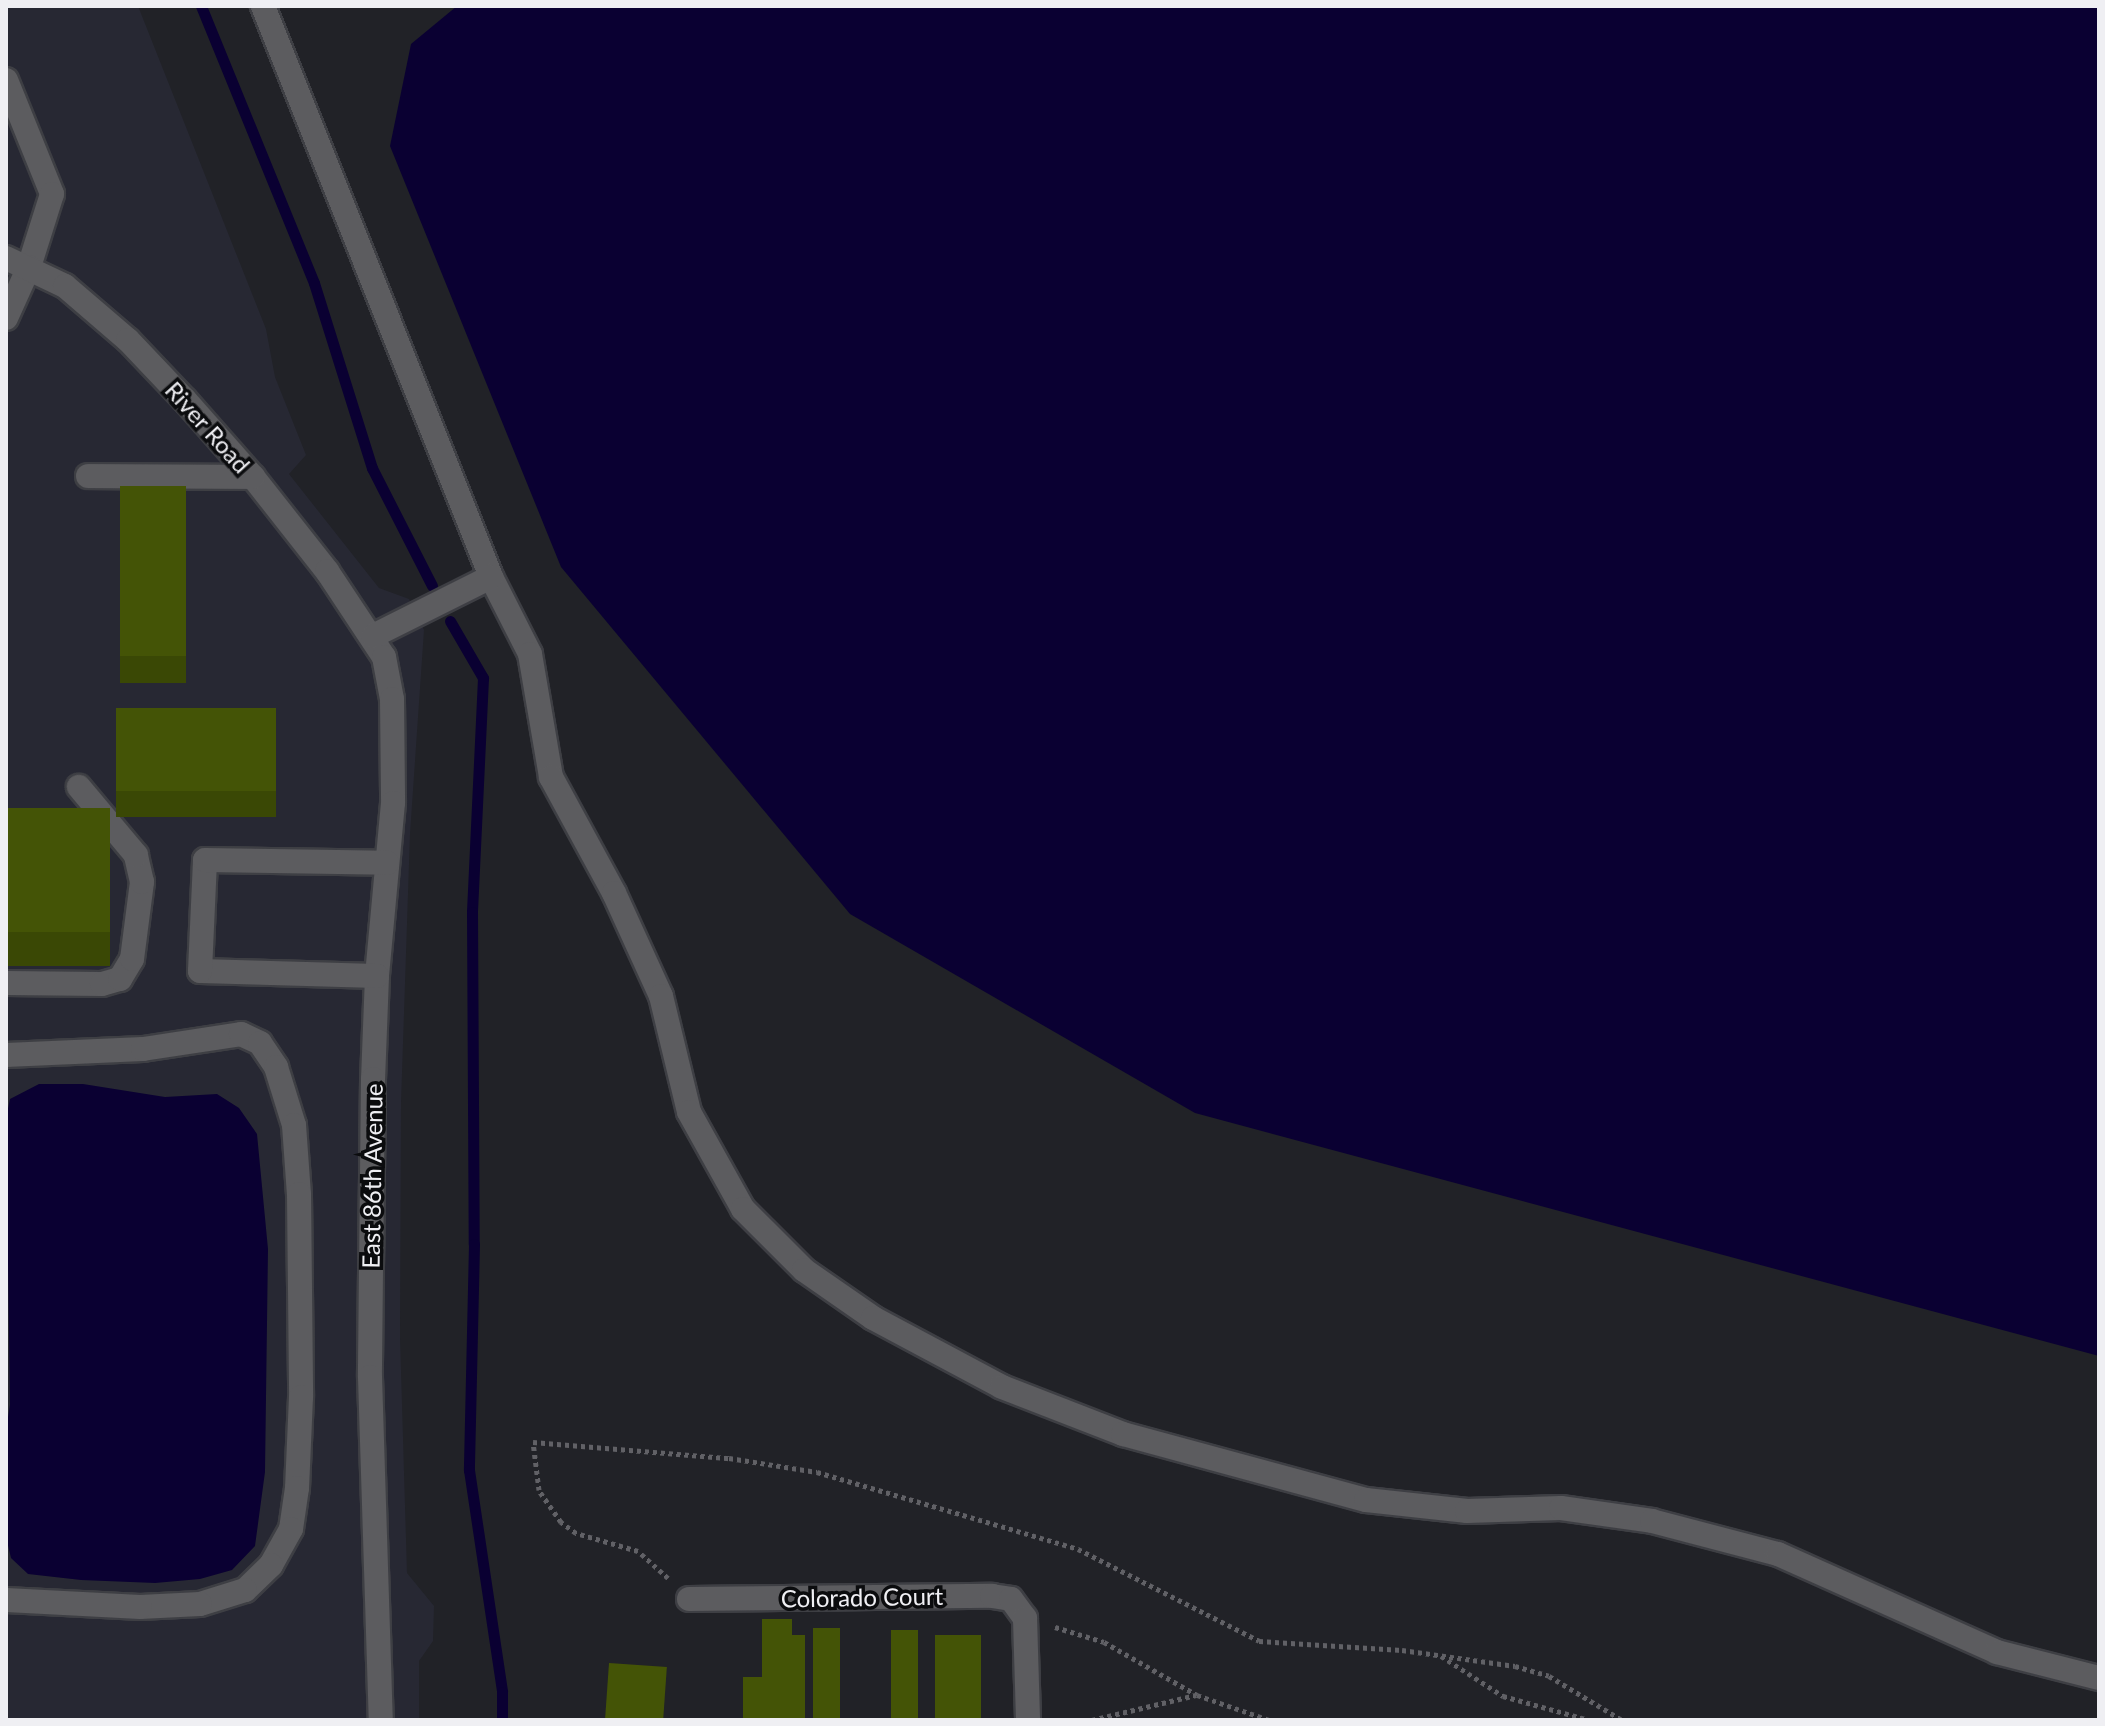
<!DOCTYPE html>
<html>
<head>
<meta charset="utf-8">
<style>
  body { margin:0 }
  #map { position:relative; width:2105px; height:1726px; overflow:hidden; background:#212227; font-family:Lato,sans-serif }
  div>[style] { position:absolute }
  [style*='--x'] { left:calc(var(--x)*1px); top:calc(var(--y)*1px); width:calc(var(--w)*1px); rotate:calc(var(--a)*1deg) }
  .built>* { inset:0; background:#272833 }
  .water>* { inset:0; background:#0a0032 }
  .stream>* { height:11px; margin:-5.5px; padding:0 5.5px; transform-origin:5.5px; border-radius:5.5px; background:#0a0032 }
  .path>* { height:5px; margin-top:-2.5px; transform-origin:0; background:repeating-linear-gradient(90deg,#616166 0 4px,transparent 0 8px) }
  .roads { filter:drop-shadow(2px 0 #3e3f44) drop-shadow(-2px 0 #3e3f44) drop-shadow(0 2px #3e3f44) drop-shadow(0 -2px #3e3f44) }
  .minor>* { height:24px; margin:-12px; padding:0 12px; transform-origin:12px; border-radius:12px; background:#5c5c5f }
  .wall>* { inset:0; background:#3a4805; transform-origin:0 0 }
  .building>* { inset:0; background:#445406; transform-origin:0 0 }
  span { translate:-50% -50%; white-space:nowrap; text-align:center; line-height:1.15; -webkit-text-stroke:7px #0b0c0e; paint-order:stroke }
  .street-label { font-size:24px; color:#efeff3 }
  .frame { position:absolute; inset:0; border:8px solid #efeff3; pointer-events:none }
</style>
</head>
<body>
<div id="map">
  <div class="built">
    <div style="clip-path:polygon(6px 6px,138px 6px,266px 329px,275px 377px,306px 455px,289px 474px,379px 588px,409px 599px,424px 630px,410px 834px,401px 1103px,400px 1337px,407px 1573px,434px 1606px,433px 1641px,419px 1661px,419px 1720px,6px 1720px)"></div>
  </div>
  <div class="water">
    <div style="clip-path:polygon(457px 6px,2099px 6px,2099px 1356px,1195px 1113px,850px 914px,561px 567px,390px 146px,411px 44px)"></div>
    <div style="clip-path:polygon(39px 1084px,83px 1084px,165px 1097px,217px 1094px,239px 1108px,257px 1134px,268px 1249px,265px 1472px,255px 1546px,232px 1570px,200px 1579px,155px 1583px,81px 1580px,28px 1574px,11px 1558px,6px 1537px,6px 1429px,10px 1405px,6px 1118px,10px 1099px)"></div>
  </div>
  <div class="stream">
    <div style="--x:201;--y:6;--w:299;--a:67.8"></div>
    <div style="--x:314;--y:283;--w:194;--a:72.6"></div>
    <div style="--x:372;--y:468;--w:132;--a:63"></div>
    <div style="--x:450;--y:621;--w:66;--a:59.9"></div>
    <div style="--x:483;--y:678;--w:234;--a:92.7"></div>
    <div style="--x:472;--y:912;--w:332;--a:89.7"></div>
    <div style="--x:474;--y:1244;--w:226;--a:91.3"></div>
    <div style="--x:469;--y:1470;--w:224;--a:81.5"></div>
    <div style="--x:502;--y:1692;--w:28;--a:90"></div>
  </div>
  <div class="path">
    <div style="--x:668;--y:1578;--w:40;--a:-138"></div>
    <div style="--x:638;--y:1551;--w:65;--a:-163.8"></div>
    <div style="--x:576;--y:1533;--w:19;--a:-144"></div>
    <div style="--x:561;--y:1522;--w:39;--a:-125"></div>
    <div style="--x:539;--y:1490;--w:48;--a:-97.1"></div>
    <div style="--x:533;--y:1442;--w:197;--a:4.7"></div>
    <div style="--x:729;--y:1458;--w:89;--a:9"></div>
    <div style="--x:817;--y:1472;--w:272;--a:16.4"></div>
    <div style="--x:1078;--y:1549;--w:203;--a:26.9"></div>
    <div style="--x:1259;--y:1641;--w:143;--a:3.6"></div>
    <div style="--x:1402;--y:1650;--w:114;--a:8.1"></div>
    <div style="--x:1515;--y:1666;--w:35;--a:16"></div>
    <div style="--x:1549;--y:1676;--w:85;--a:31.1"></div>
    <div style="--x:1055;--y:1627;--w:51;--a:17"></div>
    <div style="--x:1104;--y:1642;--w:107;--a:29.7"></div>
    <div style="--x:1197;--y:1695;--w:76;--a:19.1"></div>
    <div style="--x:1441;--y:1656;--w:74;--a:32.8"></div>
    <div style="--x:1503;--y:1696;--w:89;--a:15.6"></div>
    <div style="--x:1092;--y:1720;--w:107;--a:-13.5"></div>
  </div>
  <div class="roads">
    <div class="minor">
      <div style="--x:263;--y:6;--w:615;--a:68.23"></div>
      <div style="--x:491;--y:577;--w:86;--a:63.1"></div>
      <div style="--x:530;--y:654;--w:125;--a:80.3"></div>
      <div style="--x:551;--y:777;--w:132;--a:61.5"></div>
      <div style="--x:614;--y:893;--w:113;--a:65.5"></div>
      <div style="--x:661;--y:996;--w:119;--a:76.4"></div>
      <div style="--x:689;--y:1112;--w:111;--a:60.9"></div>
      <div style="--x:743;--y:1209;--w:86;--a:45"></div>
      <div style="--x:804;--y:1270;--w:84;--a:34.8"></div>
      <div style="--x:873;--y:1318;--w:146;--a:28.1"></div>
      <div style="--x:1002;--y:1387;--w:130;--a:21.2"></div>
      <div style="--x:1123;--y:1434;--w:252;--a:15.2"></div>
      <div style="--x:1366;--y:1500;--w:102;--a:6.2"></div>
      <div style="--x:1467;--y:1511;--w:94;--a:-1.8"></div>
      <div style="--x:1561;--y:1508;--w:92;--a:8.1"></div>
      <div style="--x:1652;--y:1521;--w:130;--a:14.7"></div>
      <div style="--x:1778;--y:1554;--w:240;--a:24.1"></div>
      <div style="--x:1997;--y:1652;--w:105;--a:14.3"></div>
      <div style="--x:6;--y:80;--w:123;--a:68"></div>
      <div style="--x:52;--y:194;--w:77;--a:107.5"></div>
      <div style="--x:29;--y:267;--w:56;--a:114.3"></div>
      <div style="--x:6;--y:258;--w:65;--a:25.4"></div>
      <div style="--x:65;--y:286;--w:83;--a:40.6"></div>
      <div style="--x:128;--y:340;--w:83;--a:46.5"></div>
      <div style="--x:185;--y:400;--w:103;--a:48.6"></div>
      <div style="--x:253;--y:477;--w:120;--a:51.8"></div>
      <div style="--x:327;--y:571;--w:103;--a:56.5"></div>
      <div style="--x:384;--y:657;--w:43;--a:79.2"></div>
      <div style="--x:392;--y:699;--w:104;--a:89.4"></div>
      <div style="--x:393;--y:803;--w:174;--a:95.3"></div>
      <div style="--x:377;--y:976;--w:103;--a:92.2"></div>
      <div style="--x:373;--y:1079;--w:298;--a:90.6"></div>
      <div style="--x:370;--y:1377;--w:343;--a:88.2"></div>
      <div style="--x:88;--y:476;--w:165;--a:0.3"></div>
      <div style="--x:373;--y:636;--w:132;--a:-26.6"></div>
      <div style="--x:377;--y:976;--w:177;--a:-178.4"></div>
      <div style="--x:200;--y:971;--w:111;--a:-87.4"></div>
      <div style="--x:205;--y:860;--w:182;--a:0.9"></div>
      <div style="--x:6;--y:983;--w:96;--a:0.6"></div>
      <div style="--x:102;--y:984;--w:19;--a:-16"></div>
      <div style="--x:120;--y:979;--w:23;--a:-59"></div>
      <div style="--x:132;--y:959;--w:78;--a:-82.6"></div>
      <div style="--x:142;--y:882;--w:28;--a:-103"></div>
      <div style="--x:136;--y:855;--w:89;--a:-130"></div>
      <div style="--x:6;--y:1055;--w:137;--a:-2.5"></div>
      <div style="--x:143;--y:1049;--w:99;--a:-8.7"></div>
      <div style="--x:241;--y:1034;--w:21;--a:25"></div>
      <div style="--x:260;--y:1043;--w:29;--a:56"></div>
      <div style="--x:276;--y:1067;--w:61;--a:72.8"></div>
      <div style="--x:294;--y:1125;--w:69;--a:85.9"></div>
      <div style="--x:299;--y:1194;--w:203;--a:89.4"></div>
      <div style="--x:301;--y:1397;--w:91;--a:92.5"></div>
      <div style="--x:297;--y:1488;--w:41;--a:98.3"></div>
      <div style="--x:291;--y:1529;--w:41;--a:119.1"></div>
      <div style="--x:271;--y:1565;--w:36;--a:136"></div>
      <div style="--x:245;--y:1590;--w:47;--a:162.7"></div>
      <div style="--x:200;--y:1604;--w:60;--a:177.1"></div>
      <div style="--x:140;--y:1607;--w:134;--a:-177"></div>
      <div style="--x:689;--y:1599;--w:303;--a:-0.6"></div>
      <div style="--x:992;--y:1596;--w:19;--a:9"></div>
      <div style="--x:1011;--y:1599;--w:24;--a:54"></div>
      <div style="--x:1025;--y:1618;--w:102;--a:88.3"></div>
    </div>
  </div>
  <div class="wall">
    <div style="left:120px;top:486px;width:66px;height:197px"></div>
    <div style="left:116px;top:708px;width:160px;height:109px"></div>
    <div style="left:6px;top:808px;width:104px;height:158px"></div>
  </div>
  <div class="building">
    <div style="left:120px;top:486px;width:66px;height:170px"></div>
    <div style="left:116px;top:708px;width:160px;height:83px"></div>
    <div style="left:6px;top:808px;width:104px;height:124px"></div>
    <div style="clip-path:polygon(762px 1619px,792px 1619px,792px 1635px,805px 1635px,805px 1720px,743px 1720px,743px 1677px,762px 1677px)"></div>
    <div style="left:813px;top:1628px;width:27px;height:92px"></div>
    <div style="left:891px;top:1630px;width:27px;height:90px"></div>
    <div style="left:935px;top:1635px;width:46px;height:85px"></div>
    <div style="left:609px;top:1663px;width:58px;height:57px;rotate:4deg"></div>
  </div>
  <div class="street-label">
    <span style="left:208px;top:427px;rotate:48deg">River Road</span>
    <span style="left:372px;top:1176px;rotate:-89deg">East 86th Avenue</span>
    <span style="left:862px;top:1597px;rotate:-1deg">Colorado Court</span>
  </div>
  <div class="frame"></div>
</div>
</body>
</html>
